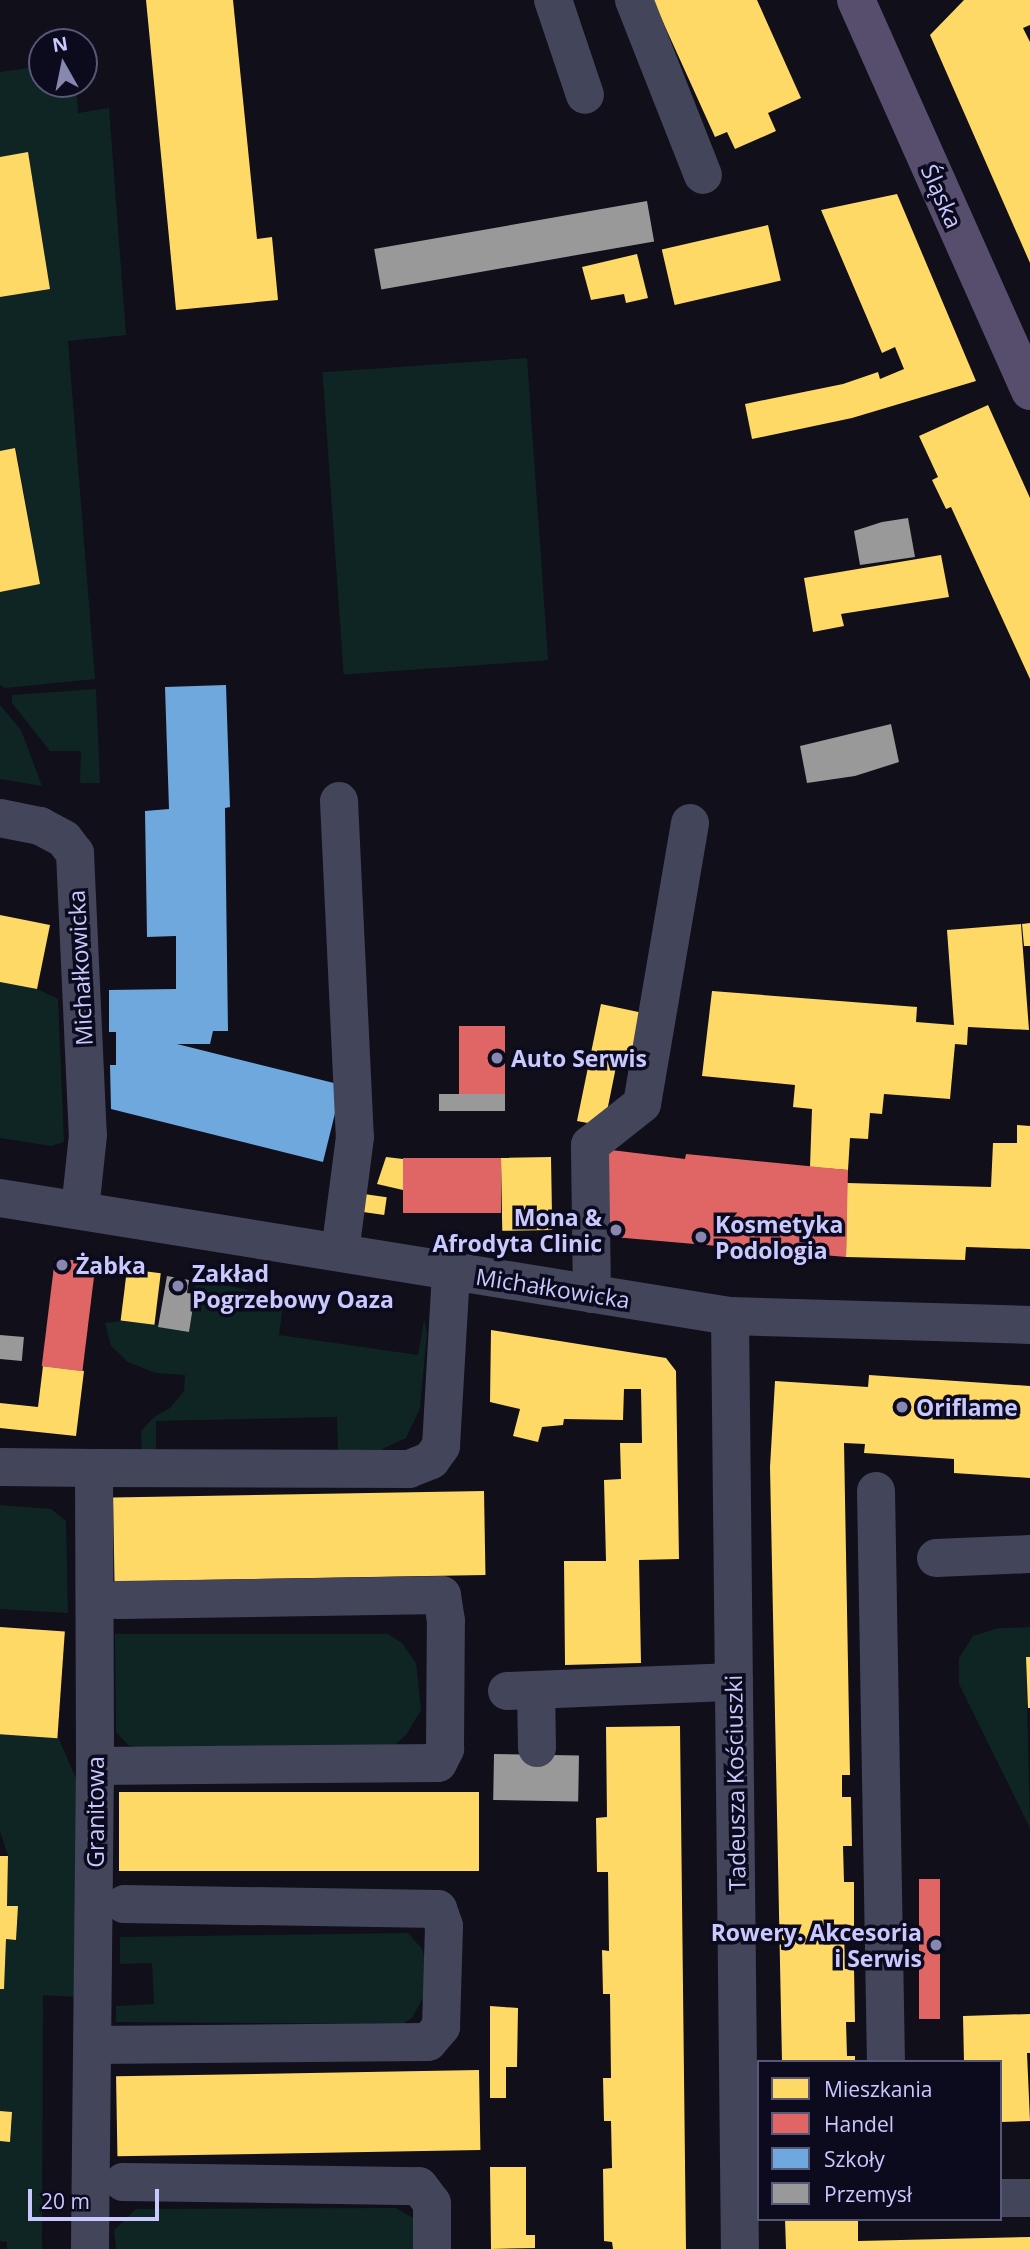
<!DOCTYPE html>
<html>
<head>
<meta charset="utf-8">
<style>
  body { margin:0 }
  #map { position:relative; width:1030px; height:2249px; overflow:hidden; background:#100f1a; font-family:"Open Sans",sans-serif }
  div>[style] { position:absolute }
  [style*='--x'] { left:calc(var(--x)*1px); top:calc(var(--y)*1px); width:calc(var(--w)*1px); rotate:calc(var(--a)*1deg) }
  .green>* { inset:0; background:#0e2524; transform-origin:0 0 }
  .homes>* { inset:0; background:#ffd966; transform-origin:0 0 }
  .shops>* { inset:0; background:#e06666; transform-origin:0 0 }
  .schools>* { inset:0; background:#6fa8dc }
  .industry>* { inset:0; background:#999; transform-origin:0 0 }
  .minor>* { height:38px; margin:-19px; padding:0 19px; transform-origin:19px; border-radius:19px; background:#43455b }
  .major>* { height:38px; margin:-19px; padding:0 19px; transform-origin:19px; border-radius:19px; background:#574e6e }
  .dots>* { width:19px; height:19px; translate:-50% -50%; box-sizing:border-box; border:4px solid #0c0b1e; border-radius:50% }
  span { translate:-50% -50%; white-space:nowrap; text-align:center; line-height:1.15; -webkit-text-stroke:7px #0c0b1e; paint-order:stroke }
  .street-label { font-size:23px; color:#c9c8ff }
  .poi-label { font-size:23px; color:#c9c8ff; font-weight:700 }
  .left { translate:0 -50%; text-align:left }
  .right { translate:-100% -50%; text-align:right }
  .legend { position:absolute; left:757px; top:2060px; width:245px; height:161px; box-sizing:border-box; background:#0c0b1e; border:2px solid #585778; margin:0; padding:9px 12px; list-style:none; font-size:21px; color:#c9c8ff }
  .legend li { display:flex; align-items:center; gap:14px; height:35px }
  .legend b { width:35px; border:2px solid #585778 }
  .north { position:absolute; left:28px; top:28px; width:70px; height:70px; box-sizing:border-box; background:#0c0b1e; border:2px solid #585778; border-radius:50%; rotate:351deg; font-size:19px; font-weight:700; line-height:28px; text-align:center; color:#c9c8ff }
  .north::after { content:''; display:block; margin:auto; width:24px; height:32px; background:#8887af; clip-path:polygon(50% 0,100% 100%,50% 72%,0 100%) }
  .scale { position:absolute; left:28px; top:2189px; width:131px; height:32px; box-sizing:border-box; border:4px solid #c9c8ff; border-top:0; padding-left:9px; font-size:21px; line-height:24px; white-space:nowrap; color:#c9c8ff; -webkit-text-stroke:5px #0c0b1e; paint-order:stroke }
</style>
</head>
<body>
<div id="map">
  <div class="green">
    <div style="clip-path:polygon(42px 66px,42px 84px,76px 84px,78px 113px,109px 108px,126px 335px,68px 341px,95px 679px,5px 688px,0 685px,0 592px,40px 584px,16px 448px,0 451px,0 297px,50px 288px,28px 153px,0 157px,0 72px)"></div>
    <div style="left:527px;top:358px;width:303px;height:205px;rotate:86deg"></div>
    <div style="clip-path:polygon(96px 689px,100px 783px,80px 783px,81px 751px,50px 751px,12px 703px,12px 695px)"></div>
    <div style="clip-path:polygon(0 705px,21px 730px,42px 786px,0 779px)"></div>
    <div style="clip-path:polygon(0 982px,37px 989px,58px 999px,64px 1142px,51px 1146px,0 1138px)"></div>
    <div style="clip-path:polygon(196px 1278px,284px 1299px,279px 1335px,418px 1355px,424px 1320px,427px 1332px,420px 1408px,406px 1438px,376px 1452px,338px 1453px,337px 1417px,156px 1421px,156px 1457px,142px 1457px,141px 1431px,154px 1417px,170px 1408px,184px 1391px,185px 1375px,156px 1373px,128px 1362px,111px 1346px,105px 1323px,121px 1321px,155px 1324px,189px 1332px)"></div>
    <div style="clip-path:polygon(0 1505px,51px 1509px,66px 1521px,68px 1613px,0 1609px)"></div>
    <div style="clip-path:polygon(1030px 1627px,1030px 1657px,1026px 1658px,1030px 1828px,959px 1684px,959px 1658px,973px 1636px,999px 1628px)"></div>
    <div style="clip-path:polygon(115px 1634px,388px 1634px,402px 1643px,416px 1663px,421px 1710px,406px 1735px,387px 1752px,148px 1751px,128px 1745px,116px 1732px)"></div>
    <div style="clip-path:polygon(0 1734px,58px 1737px,78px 1783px,76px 1997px,43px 1995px,42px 2249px,7px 2249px,7px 2242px,0 2241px,0 2141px,10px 2141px,12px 2112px,0 2111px,0 1989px,4px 1988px,6px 1939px,16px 1940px,18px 1907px,7px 1906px,8px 1856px,0 1831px)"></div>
    <div style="clip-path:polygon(408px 1933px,422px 1949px,428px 1970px,424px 1996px,412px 2018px,403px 2024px,116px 2022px,116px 2006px,154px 2004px,152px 1963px,120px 1964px,120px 1937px)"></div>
    <div style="clip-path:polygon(396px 2208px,413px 2218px,420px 2249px,116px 2249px,114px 2230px,136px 2209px)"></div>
  </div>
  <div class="homes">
    <div style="clip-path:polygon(146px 0,233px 0,257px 239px,272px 237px,278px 300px,176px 310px)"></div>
    <div style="clip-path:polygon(653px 0,757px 0,801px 98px,768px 113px,776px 131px,735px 149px,727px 132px,715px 137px)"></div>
    <div style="clip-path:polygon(964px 0,1030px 0,1030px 25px,1023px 28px,1030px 42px,1030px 263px,930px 35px)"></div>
    <div style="clip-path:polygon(28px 152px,50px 289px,0 297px,0 157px)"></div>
    <div style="clip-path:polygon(897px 194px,976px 381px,852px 418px,752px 439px,745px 404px,843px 384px,878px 372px,880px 379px,904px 369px,895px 347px,882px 353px,821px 210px)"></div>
    <div style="left:768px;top:225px;width:57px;height:109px;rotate:77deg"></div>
    <div style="clip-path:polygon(637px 254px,648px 298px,626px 303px,624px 294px,591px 300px,582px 267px)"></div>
    <div style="clip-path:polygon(988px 405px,1030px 498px,1030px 679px,951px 507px,946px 509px,932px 480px,938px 477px,919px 436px)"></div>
    <div style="clip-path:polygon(15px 448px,40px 584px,0 592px,0 451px)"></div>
    <div style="clip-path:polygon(941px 555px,949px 597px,841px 614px,844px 626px,813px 632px,804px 578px)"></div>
    <div style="clip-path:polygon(0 915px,50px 925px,37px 989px,0 982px)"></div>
    <div style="clip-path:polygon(1030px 923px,1030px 946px,1024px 946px,1022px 924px)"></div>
    <div style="clip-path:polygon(1021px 924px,1029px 1030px,968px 1027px,967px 1045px,955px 1044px,950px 1099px,884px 1094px,882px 1114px,870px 1113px,868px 1139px,850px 1138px,848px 1170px,810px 1167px,812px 1109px,793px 1107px,795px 1085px,702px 1076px,712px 991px,917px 1007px,916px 1022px,954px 1025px,947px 930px)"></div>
    <div style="clip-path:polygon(601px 1004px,643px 1013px,631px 1071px,616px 1067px,604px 1126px,577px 1121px)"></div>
    <div style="clip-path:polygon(1017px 1125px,1030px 1126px,1030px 1249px,966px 1247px,965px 1260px,846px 1257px,847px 1183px,991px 1187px,993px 1143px,1017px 1143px)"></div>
    <div style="clip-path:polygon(386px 1157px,403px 1159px,403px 1190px,377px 1184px)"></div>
    <div style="left:551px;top:1157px;width:73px;height:50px;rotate:89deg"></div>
    <div style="left:357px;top:1193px;width:30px;height:18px;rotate:8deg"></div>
    <div style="left:127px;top:1269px;width:34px;height:52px;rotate:7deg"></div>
    <div style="clip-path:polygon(491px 1330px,666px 1358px,676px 1371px,679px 1559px,639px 1560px,641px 1663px,565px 1665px,564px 1561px,606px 1561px,604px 1480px,621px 1479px,620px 1443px,642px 1443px,641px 1389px,624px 1389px,623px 1420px,564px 1419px,563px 1425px,542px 1427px,538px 1442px,513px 1436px,520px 1409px,490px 1402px)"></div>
    <div style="clip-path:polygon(43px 1366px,84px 1371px,76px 1436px,0 1428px,0 1403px,38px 1407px)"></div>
    <div style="clip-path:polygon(869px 1375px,1030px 1386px,1030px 1478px,954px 1473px,954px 1459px,864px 1453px,865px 1444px,844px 1443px,850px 1775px,842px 1775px,842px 1797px,851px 1797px,852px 1846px,843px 1846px,844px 1882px,854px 1882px,854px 1931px,844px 1931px,845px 1969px,854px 1968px,855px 2022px,846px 2022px,847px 2056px,855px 2056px,855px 2062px,782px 2062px,770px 1467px,775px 1381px,868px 1387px)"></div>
    <div style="left:484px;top:1491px;width:84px;height:371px;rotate:89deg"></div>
    <div style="left:0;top:1627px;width:65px;height:107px;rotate:4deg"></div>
    <div style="clip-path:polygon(1026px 1657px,1030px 1657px,1030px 1708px,1028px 1708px)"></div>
    <div style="clip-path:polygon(680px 1726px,686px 2249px,613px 2249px,612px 2242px,604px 2241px,603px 2169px,612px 2168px,611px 2121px,604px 2121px,603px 2078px,611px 2078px,610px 1994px,603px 1994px,602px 1950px,609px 1951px,608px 1872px,597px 1872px,596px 1818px,607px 1817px,606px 1727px)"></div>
    <div style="left:479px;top:1792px;width:79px;height:360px;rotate:90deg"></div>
    <div style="clip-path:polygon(0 1856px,8px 1856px,7px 1906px,18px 1906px,16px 1940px,6px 1939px,4px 1989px,0 1989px)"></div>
    <div style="clip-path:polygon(490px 2006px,518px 2008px,517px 2067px,506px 2067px,506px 2098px,490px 2098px)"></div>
    <div style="clip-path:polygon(1030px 2014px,1030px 2053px,1027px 2053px,1030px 2121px,1000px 2122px,1000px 2062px,964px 2062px,963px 2016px)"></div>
    <div style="left:479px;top:2070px;width:80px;height:363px;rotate:89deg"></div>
    <div style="clip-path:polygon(0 2111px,12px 2112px,10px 2142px,0 2141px)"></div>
    <div style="clip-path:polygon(490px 2167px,526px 2167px,526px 2235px,535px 2235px,535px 2248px,491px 2249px)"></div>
    <div style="clip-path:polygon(785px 2219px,858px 2219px,858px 2241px,1030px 2237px,1030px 2249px,786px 2249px)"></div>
  </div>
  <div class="shops">
    <div style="left:459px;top:1026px;width:46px;height:69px"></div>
    <div style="clip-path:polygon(603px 1149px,685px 1159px,686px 1154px,848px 1170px,846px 1257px,602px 1236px)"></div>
    <div style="left:501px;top:1158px;width:55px;height:98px;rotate:90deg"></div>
    <div style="left:55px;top:1258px;width:41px;height:109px;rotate:7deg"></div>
    <div style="left:919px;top:1879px;width:21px;height:140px"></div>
  </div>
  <div class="schools">
    <div style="clip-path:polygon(226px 685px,230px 807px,225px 808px,228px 1031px,213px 1031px,210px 1044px,177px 1044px,342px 1085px,323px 1162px,111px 1109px,110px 1065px,116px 1065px,116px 1032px,109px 1032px,109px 990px,176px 989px,176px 936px,147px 937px,145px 811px,169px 809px,165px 687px)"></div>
  </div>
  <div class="industry">
    <div style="left:647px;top:201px;width:41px;height:277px;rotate:80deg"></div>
    <div style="clip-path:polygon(908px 518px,915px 557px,860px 565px,854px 531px,882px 522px)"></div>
    <div style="clip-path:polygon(891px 724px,899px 762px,855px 776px,807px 783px,800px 746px)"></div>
    <div style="left:505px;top:1094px;width:17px;height:66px;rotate:90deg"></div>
    <div style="clip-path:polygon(167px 1276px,189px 1280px,187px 1293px,195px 1294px,189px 1332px,158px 1327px)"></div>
    <div style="left:0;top:1335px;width:24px;height:24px;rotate:5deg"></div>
    <div style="left:494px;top:1754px;width:85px;height:46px;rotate:1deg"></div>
  </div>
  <div class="minor">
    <div style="--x:553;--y:0;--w:100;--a:71.4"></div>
    <div style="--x:634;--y:0;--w:188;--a:68.5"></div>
    <div style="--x:339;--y:801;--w:336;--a:87.3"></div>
    <div style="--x:355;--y:1137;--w:116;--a:97.4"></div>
    <div style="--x:0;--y:818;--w:41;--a:11.3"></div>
    <div style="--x:40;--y:826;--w:27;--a:28"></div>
    <div style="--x:64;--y:839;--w:18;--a:52"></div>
    <div style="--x:75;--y:853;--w:282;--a:87.4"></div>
    <div style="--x:88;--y:1135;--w:75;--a:96.1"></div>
    <div style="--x:0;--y:1198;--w:739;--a:9.18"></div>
    <div style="--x:730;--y:1316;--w:300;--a:1.7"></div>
    <div style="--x:592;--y:1294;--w:149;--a:-90.8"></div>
    <div style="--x:590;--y:1145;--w:66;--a:-38.3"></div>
    <div style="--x:642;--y:1104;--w:285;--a:-80.3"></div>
    <div style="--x:730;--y:1316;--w:933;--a:89.39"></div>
    <div style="--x:0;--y:1467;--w:94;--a:0.6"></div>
    <div style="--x:94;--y:1468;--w:298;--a:89.8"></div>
    <div style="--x:95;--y:1766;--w:483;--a:90.6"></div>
    <div style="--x:94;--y:1468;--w:315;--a:0.2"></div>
    <div style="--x:409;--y:1469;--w:24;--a:-22"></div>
    <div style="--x:431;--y:1460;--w:17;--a:-54"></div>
    <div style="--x:441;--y:1446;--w:175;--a:-86.7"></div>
    <div style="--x:876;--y:1491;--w:571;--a:89"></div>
    <div style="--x:936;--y:1558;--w:94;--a:-2.4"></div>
    <div style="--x:536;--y:1690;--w:58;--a:89"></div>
    <div style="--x:507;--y:1691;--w:227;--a:-2.3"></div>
    <div style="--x:95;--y:1766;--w:343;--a:-0.5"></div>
    <div style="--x:438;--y:1763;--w:16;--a:-63"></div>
    <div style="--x:445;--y:1749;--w:128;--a:-89.6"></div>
    <div style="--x:446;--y:1621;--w:26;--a:-99"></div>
    <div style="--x:442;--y:1595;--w:324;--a:179.1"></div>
    <div style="--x:93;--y:2045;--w:335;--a:-0.5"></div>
    <div style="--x:428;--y:2042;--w:20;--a:-49"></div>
    <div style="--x:441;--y:2027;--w:101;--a:-88.3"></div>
    <div style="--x:444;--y:1926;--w:18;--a:-109"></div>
    <div style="--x:438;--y:1909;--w:314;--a:-179.1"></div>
    <div style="--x:123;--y:2182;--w:296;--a:0.8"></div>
    <div style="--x:419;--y:2186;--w:21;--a:53"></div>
    <div style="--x:432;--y:2203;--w:46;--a:90"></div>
    <div style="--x:1000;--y:2198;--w:30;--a:0"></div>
  </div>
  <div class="major">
    <div style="--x:856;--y:0;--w:428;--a:66"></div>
  </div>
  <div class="dots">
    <div style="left:497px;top:1058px;background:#8887af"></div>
    <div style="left:616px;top:1230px;background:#8887af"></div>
    <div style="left:701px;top:1237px;background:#8887af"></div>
    <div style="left:62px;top:1265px;background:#8887af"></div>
    <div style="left:178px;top:1286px;background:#8887af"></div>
    <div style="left:902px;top:1407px;background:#8887af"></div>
    <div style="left:936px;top:1945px;background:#8887af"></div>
  </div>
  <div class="street-label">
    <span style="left:942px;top:196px;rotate:66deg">Śląska</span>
    <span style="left:80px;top:968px;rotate:-93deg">Michałkowicka</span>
    <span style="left:553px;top:1288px;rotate:9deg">Michałkowicka</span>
    <span style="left:735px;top:1783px;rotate:-91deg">Tadeusza Kościuszki</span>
    <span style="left:95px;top:1812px;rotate:-90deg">Granitowa</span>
  </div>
  <div class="poi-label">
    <span class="left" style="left:511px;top:1058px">Auto Serwis</span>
    <span class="right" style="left:602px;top:1230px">Mona &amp;<br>Afrodyta Clinic</span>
    <span class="left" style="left:715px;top:1237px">Kosmetyka<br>Podologia</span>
    <span class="left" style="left:76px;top:1265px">Żabka</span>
    <span class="left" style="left:192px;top:1286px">Zakład<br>Pogrzebowy Oaza</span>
    <span class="left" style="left:916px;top:1407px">Oriflame</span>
    <span class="right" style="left:922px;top:1945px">Rowery. Akcesoria<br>i Serwis</span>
  </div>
  <ul class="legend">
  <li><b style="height:19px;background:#ffd966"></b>Mieszkania</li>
  <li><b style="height:19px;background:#e06666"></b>Handel</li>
  <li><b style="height:19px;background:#6fa8dc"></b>Szkoły</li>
  <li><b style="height:19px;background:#999"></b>Przemysł</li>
  </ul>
  <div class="north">N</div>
  <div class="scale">20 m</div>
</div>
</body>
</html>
